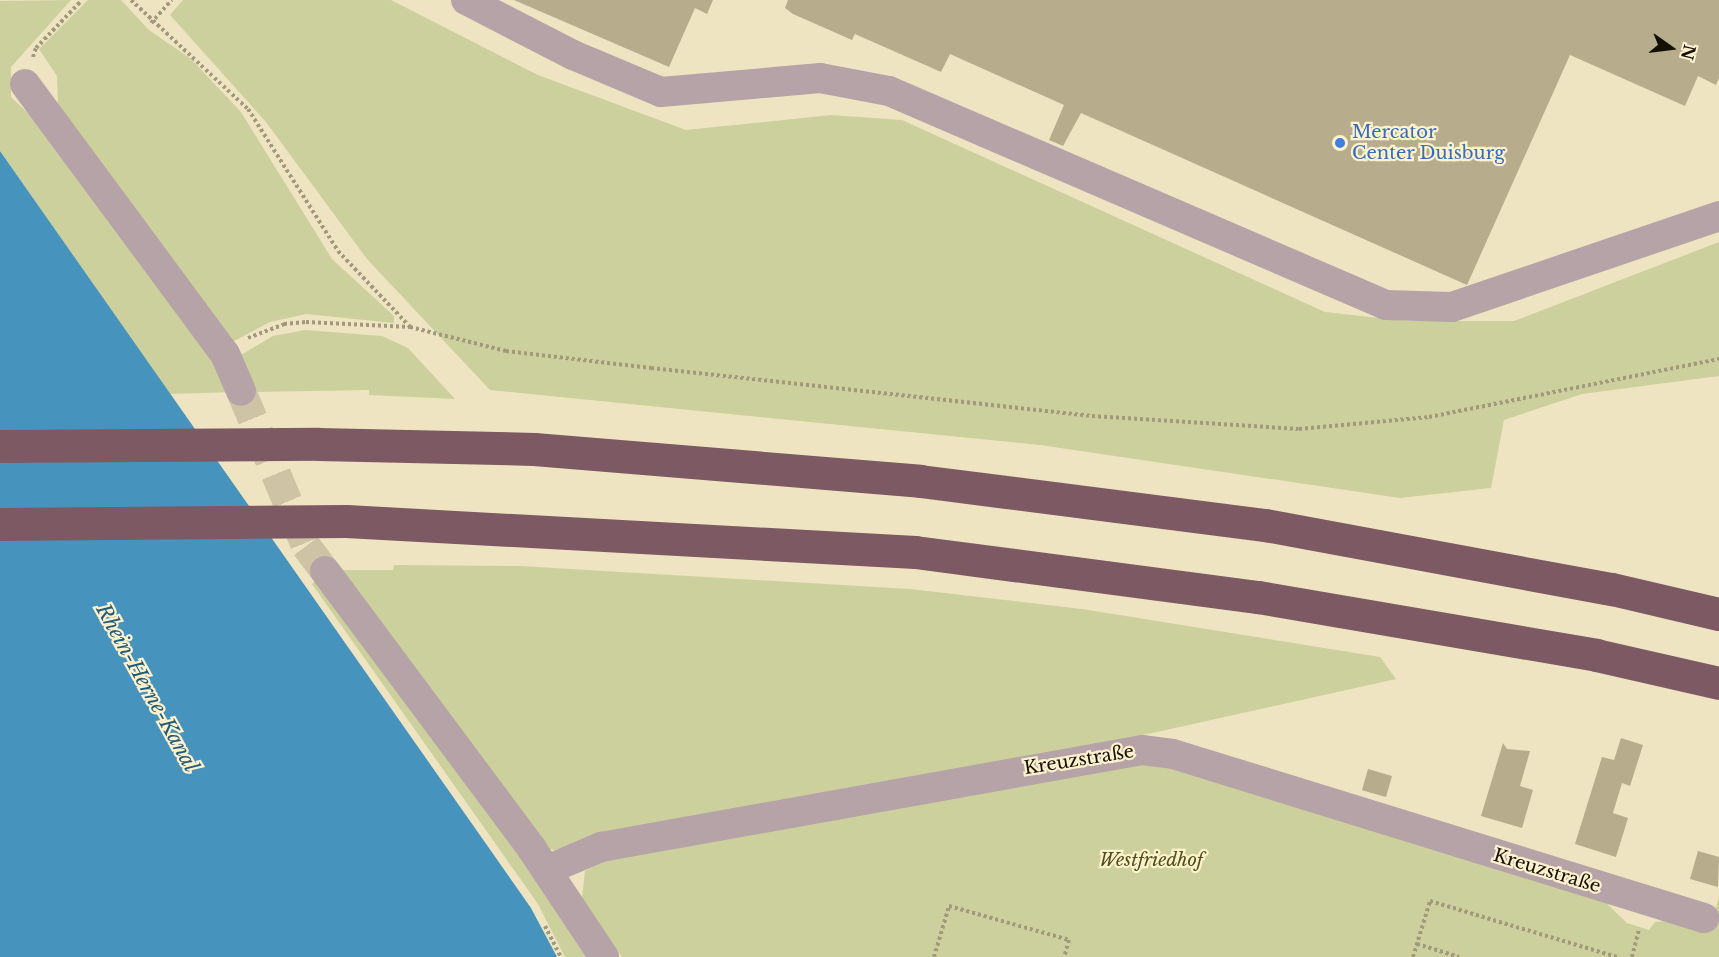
<!DOCTYPE html>
<html>
<head>
<meta charset="utf-8">
<style>
  body { margin:0 }
  #map { position:relative; width:1719px; height:957px; overflow:hidden; background:#efe4c1; font-family:"Libre Baskerville",serif }
  div>[style] { position:absolute }
  [style*='--x'] { left:calc(var(--x)*1px); top:calc(var(--y)*1px); width:calc(var(--w)*1px); rotate:calc(var(--a)*1deg) }
  .green>* { inset:0; background:#ccd09c }
  .water>* { inset:0; background:#4694be }
  .building>* { inset:0; background:#b7ac8b; transform-origin:0 0 }
  .minor-tunnel>* { height:30px; margin-top:-15px; transform-origin:0; background:repeating-linear-gradient(90deg,#cec4a5 0 30px,transparent 0 45px) }
  .path>* { height:4px; margin-top:-2px; transform-origin:0; background:repeating-linear-gradient(90deg,#a1997e 0 3px,transparent 0 6px) }
  .minor>* { height:30px; margin:-15px; padding:0 15px; transform-origin:15px; border-radius:15px; background:#b5a3a8 }
  .highway>* { height:33px; margin:-16.5px; padding:0 16.5px; transform-origin:16.5px; border-radius:16.5px; background:#7c5963 }
  .highway-bridge>* { height:33px; margin:-16.5px; padding:0 16.5px; transform-origin:16.5px; border-radius:16.5px; background:#7c5963 }
  .dots>* { width:16px; height:16px; translate:-50% -50%; box-sizing:border-box; border:3px solid #fdf1ce; border-radius:50% }
  span { translate:-50% -50%; white-space:nowrap; text-align:center; line-height:1.15; -webkit-text-stroke:4.5px #fdf1ce; paint-order:stroke }
  .shop-label { font-size:18px; color:#366cbe }
  .left { translate:0 -50%; text-align:left }
  .street-label { font-size:18px; color:#141004 }
  .park-label { font-size:18px; color:#4d4f16; font-style:italic }
  .water-label { font-size:20px; color:#205a79; font-style:italic }
  .north { position:absolute; left:1641px; top:18px; width:60px; height:60px; -webkit-text-stroke:4px #fdf1ce; paint-order:stroke; rotate:104deg; font-size:16px; font-weight:700; line-height:24px; text-align:center; color:#141004 }
  .north::after { content:''; display:block; margin:auto; width:21px; height:27px; background:#141004; clip-path:polygon(50% 0,100% 100%,50% 72%,0 100%) }
</style>
</head>
<body>
<div id="map">
  <div class="green">
    <div style="clip-path:polygon(71px 0,11px 67px,11px 97px,50px 134px,209px 345px,233px 392px,170px 394px,0 151px,0 1px)"></div>
    <div style="clip-path:polygon(88px 0,121px 0,149px 30px,191px 59px,241px 112px,332px 259px,394px 316px,394px 323px,306px 314px,270px 322px,234px 341px,227px 340px,58px 104px,57px 76px,39px 49px)"></div>
    <div style="clip-path:polygon(183px 0,391px 0,538px 75px,686px 130px,831px 115px,902px 120px,1325px 312px,1406px 321px,1514px 321px,1719px 242px,1719px 376px,1582px 394px,1504px 420px,1491px 488px,1400px 498px,1040px 445px,490px 390px,367px 259px,266px 122px,170px 15px)"></div>
    <div style="clip-path:polygon(305px 330px,382px 336px,408px 348px,455px 399px,369px 395px,369px 390px,249px 392px,239px 356px,273px 336px)"></div>
    <div style="clip-path:polygon(394px 565px,520px 566px,910px 589px,1082px 609px,1380px 657px,1396px 679px,1157px 732px,554px 850px,545px 848px,334px 570px,393px 570px)"></div>
    <div style="clip-path:polygon(321px 577px,595px 957px,565px 957px,538px 904px,312px 584px)"></div>
    <div style="clip-path:polygon(1133px 763px,1173px 764px,1599px 896px,1627px 923px,1649px 930px,1655px 922px,1667px 921px,1710px 929px,1719px 897px,1719px 957px,622px 957px,582px 898px,585px 871px,609px 859px)"></div>
  </div>
  <div class="water">
    <div style="clip-path:polygon(0 151px,531px 908px,557px 957px,0 957px)"></div>
  </div>
  <div class="building">
    <div style="clip-path:polygon(514px 0,713px 0,707px 14px,695px 8px,669px 67px)"></div>
    <div style="clip-path:polygon(788px 0,1719px 0,1719px 78px,1716px 85px,1698px 76px,1685px 106px,1570px 55px,1467px 285px,1081px 113px,1063px 146px,1049px 140px,1064px 105px,950px 54px,941px 72px,855px 34px,852px 40px,793px 14px,785px 8px)"></div>
    <div style="clip-path:polygon(1621px 738px,1643px 745px,1630px 786px,1622px 783px,1613px 813px,1628px 818px,1616px 857px,1575px 844px,1602px 757px,1614px 760px)"></div>
    <div style="clip-path:polygon(1503px 743px,1507px 749px,1530px 751px,1520px 786px,1533px 790px,1522px 828px,1481px 816px)"></div>
    <div style="left:1368px;top:769px;width:25px;height:22px;rotate:16deg"></div>
    <div style="clip-path:polygon(1698px 851px,1719px 857px,1718px 887px,1690px 879px)"></div>
  </div>
  <div class="minor-tunnel">
    <div style="--x:241;--y:391;--w:168;--a:67.2"></div>
    <div style="--x:306;--y:546;--w:31;--a:53"></div>
  </div>
  <div class="path">
    <div style="--x:131;--y:0;--w:160;--a:43"></div>
    <div style="--x:248;--y:109;--w:168;--a:57.6"></div>
    <div style="--x:338;--y:251;--w:105;--a:46.5"></div>
    <div style="--x:151;--y:23;--w:31;--a:-48"></div>
    <div style="--x:33;--y:57;--w:9;--a:-72"></div>
    <div style="--x:36;--y:48;--w:66;--a:-46.2"></div>
    <div style="--x:248;--y:338;--w:39;--a:-21"></div>
    <div style="--x:284;--y:324;--w:22;--a:-5"></div>
    <div style="--x:306;--y:322;--w:104;--a:2.8"></div>
    <div style="--x:410;--y:327;--w:99;--a:14"></div>
    <div style="--x:506;--y:351;--w:146;--a:6.7"></div>
    <div style="--x:651;--y:368;--w:444;--a:6.2"></div>
    <div style="--x:1092;--y:416;--w:207;--a:3.6"></div>
    <div style="--x:1299;--y:429;--w:131;--a:-5.3"></div>
    <div style="--x:1429;--y:417;--w:296;--a:-11.3"></div>
    <div style="--x:545;--y:926;--w:35;--a:63"></div>
    <div style="--x:1417;--y:944;--w:44;--a:17.2"></div>
    <div style="--x:934;--y:957;--w:53;--a:-73.6"></div>
    <div style="--x:949;--y:906;--w:125;--a:15.8"></div>
    <div style="--x:1069;--y:940;--w:18;--a:106"></div>
    <div style="--x:1413;--y:957;--w:59;--a:-73.1"></div>
    <div style="--x:1430;--y:901;--w:195;--a:16.7"></div>
    <div style="--x:1632;--y:957;--w:30;--a:-76"></div>
  </div>
  <div class="minor">
    <div style="--x:466;--y:0;--w:120;--a:27.2"></div>
    <div style="--x:573;--y:55;--w:95;--a:22.8"></div>
    <div style="--x:661;--y:92;--w:160;--a:-5"></div>
    <div style="--x:820;--y:78;--w:70;--a:10.7"></div>
    <div style="--x:889;--y:91;--w:541;--a:23.3"></div>
    <div style="--x:1386;--y:305;--w:66;--a:1.7"></div>
    <div style="--x:1452;--y:307;--w:282;--a:-18.8"></div>
    <div style="--x:25;--y:84;--w:336;--a:53.5"></div>
    <div style="--x:225;--y:354;--w:40;--a:66.6"></div>
    <div style="--x:325;--y:571;--w:347;--a:53.3"></div>
    <div style="--x:532;--y:849;--w:130;--a:56.3"></div>
    <div style="--x:547;--y:870;--w:59;--a:-23.1"></div>
    <div style="--x:601;--y:847;--w:550;--a:-10.16"></div>
    <div style="--x:1142;--y:750;--w:31;--a:7"></div>
    <div style="--x:1173;--y:754;--w:556;--a:17.16"></div>
  </div>
  <div class="highway">
    <div style="--x:318;--y:444;--w:216;--a:1.3"></div>
    <div style="--x:534;--y:449;--w:387;--a:4.7"></div>
    <div style="--x:920;--y:481;--w:348;--a:7.3"></div>
    <div style="--x:1265;--y:525;--w:353;--a:10.5"></div>
    <div style="--x:1612;--y:589;--w:110;--a:13.2"></div>
    <div style="--x:346;--y:521;--w:570;--a:3.12"></div>
    <div style="--x:915;--y:552;--w:346;--a:7.5"></div>
    <div style="--x:1258;--y:597;--w:343;--a:9.7"></div>
    <div style="--x:1596;--y:655;--w:126;--a:12.8"></div>
  </div>
  <div class="highway-bridge">
    <div style="--x:0;--y:446;--w:318;--a:-0.4"></div>
    <div style="--x:0;--y:524;--w:346;--a:-0.5"></div>
  </div>
  <div class="dots">
    <div style="left:1340px;top:143px;background:#3f7fe0"></div>
  </div>
  <div class="shop-label">
    <span class="left" style="left:1352px;top:143px">Mercator<br>Center Duisburg</span>
  </div>
  <div class="street-label">
    <span style="left:1079px;top:760px;rotate:-9deg">Kreuzstraße</span>
    <span style="left:1547px;top:871px;rotate:17deg">Kreuzstraße</span>
  </div>
  <div class="park-label">
    <span style="left:1151px;top:860px">Westfriedhof</span>
  </div>
  <div class="water-label">
    <span style="left:147px;top:688px;rotate:61deg">Rhein-Herne-Kanal</span>
  </div>
  <div class="north">N</div>
</div>
</body>
</html>
